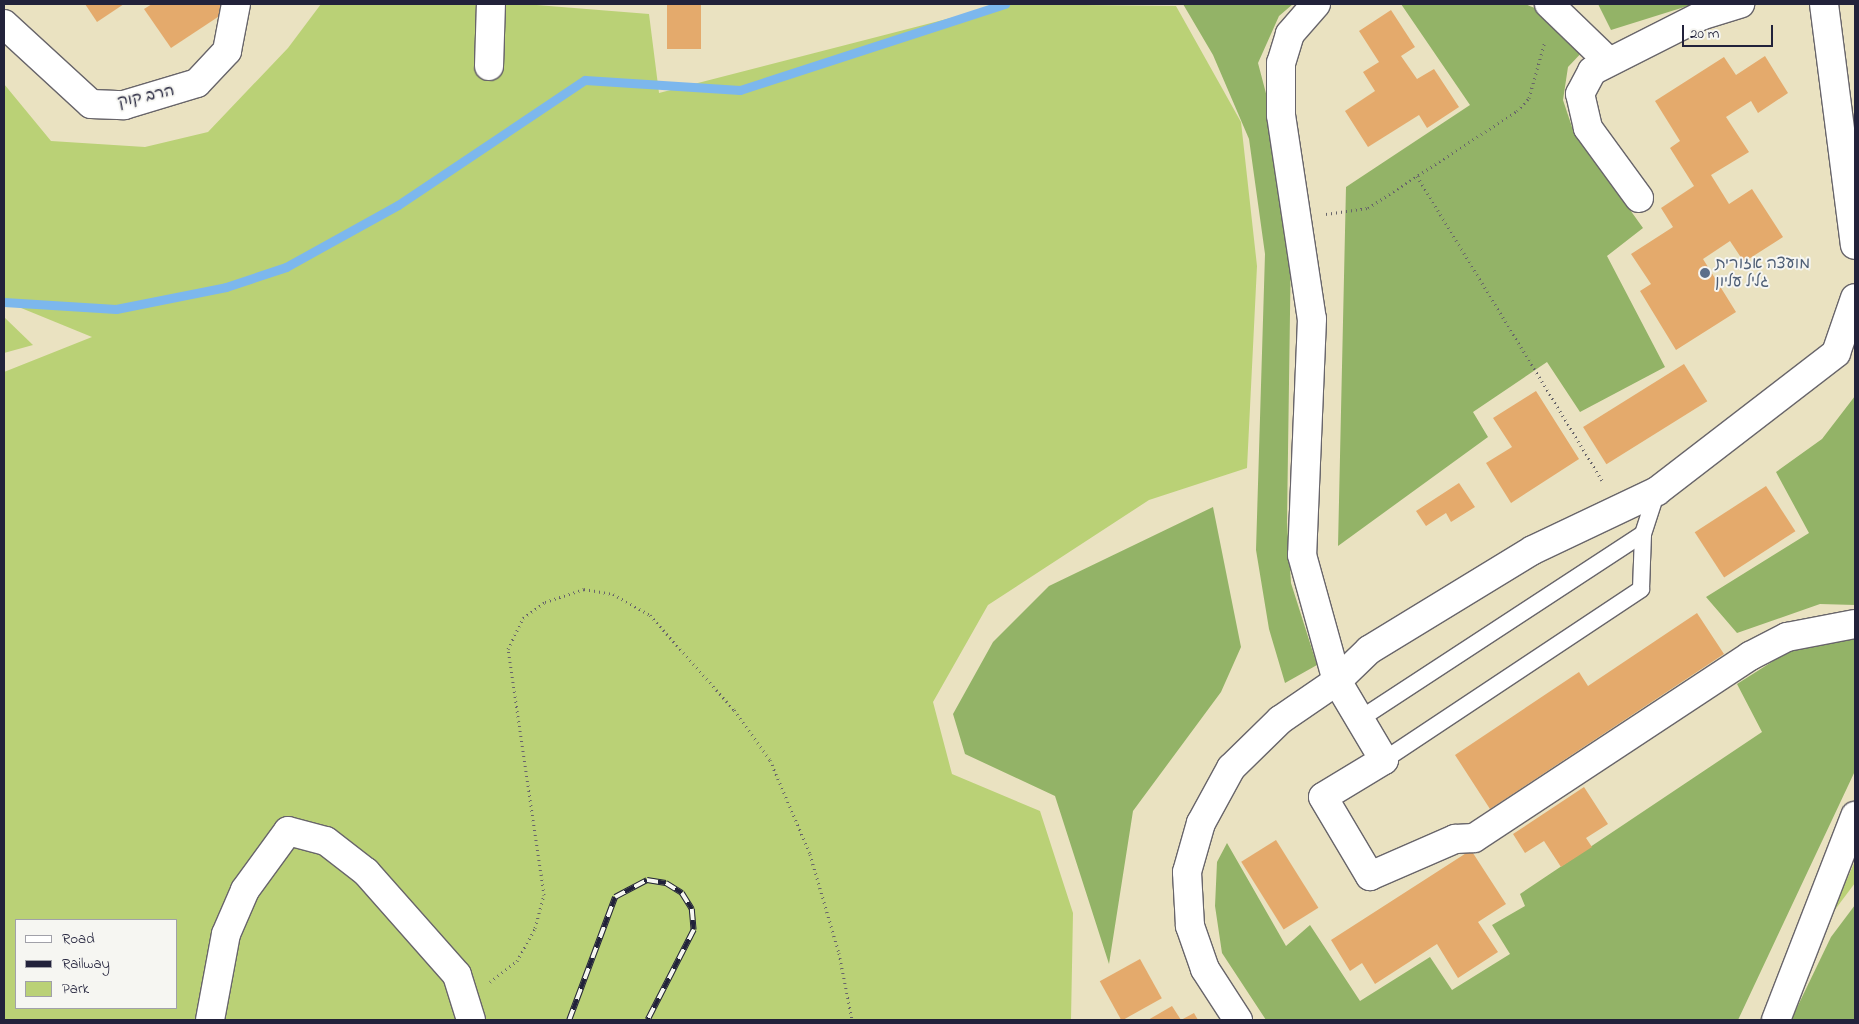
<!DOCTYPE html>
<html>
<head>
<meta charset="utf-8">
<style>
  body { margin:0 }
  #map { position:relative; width:1859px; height:1024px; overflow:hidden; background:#eae2c1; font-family:"Indie Flower","Playpen Sans Hebrew",sans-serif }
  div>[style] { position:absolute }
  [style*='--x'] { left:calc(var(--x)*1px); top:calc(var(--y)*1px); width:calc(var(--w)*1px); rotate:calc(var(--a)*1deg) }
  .green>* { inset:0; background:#bad176 }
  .forest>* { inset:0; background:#93b367 }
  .stream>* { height:9px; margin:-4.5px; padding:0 4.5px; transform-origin:4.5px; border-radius:4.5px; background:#7cb7ed }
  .building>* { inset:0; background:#e4aa6c; transform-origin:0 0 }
  .path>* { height:3px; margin-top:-1.5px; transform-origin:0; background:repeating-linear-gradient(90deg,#68656a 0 1px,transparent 0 5px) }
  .roads { filter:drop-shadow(1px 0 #68656a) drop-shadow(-1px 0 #68656a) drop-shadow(0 1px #68656a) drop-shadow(0 -1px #68656a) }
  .service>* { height:16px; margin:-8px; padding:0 8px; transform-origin:8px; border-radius:8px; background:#fff }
  .minor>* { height:28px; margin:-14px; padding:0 14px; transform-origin:14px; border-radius:14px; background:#fff }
  .tertiary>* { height:28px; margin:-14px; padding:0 14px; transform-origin:14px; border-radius:14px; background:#fff }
  .rail>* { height:5.5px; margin-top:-2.75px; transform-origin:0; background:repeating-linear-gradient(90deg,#f6f6f2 0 11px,#22223b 0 22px); box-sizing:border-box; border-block:1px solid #22223b }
  .dots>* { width:14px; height:14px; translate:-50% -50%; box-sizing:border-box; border:2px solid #f6f6f2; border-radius:50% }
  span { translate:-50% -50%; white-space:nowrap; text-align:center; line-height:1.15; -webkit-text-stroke:4px #f6f6f2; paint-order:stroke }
  .street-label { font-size:16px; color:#22223b }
  .service-label { font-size:16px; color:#4e5e75 }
  .left { translate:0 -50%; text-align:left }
  .frame { position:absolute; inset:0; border:5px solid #22223b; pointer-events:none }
  .legend { position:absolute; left:15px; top:919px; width:162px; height:90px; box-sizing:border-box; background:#f6f6f2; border:1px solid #a1a1a9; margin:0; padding:6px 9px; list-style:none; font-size:15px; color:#22223b }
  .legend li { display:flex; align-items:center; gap:10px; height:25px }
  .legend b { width:25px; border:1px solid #a1a1a9 }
  .scale { position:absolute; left:1682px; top:25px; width:91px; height:22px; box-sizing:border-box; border:2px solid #22223b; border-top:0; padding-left:6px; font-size:15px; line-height:18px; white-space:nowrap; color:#22223b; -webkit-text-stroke:4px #f6f6f2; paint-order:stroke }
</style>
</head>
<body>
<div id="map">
  <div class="green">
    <div style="clip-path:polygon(evenodd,321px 4px,524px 4px,649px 14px,659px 93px,1005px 4px,1176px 6px,1241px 122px,1257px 266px,1247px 468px,1149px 500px,988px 605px,933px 702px,952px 774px,1040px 811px,1073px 913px,1071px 1020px,4px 1020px,4px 372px,92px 337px,4px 301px,4px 84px,51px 141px,145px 147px,208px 132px,288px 48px,321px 4px,16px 920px,176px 920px,176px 1008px,16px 1008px,16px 920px)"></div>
    <div style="clip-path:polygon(4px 317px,33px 345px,4px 353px)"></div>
    <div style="clip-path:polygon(1855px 861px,1855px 883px,1831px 915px)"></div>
  </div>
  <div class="forest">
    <div style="clip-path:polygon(1183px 4px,1293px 4px,1279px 16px,1258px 63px,1279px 143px,1291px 244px,1287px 522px,1291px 583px,1317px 665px,1285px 683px,1269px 629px,1256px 550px,1265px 254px,1249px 139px,1213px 55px)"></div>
    <div style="clip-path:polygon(1401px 4px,1525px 4px,1542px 11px,1586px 48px,1568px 67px,1563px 100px,1573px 130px,1643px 228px,1607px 256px,1665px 367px,1580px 412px,1547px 362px,1473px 412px,1488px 437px,1338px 546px,1346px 187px,1470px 105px)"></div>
    <div style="clip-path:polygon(1598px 4px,1694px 4px,1611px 30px)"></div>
    <div style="clip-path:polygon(1855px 396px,1855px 605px,1820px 604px,1737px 633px,1706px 597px,1809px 533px,1776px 472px,1822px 439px)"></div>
    <div style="clip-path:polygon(1213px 507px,1241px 647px,1221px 692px,1133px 811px,1109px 964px,1055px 796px,965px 754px,953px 714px,993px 642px,1049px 586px)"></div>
    <div style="clip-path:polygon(1855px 637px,1855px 771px,1738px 1020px,1266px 1020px,1222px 953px,1215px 906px,1217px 862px,1227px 843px,1286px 946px,1310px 925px,1360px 1001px,1430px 957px,1452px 990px,1510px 954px,1492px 925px,1525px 906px,1520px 894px,1762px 732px,1737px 684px,1794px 648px)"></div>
    <div style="clip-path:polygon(1855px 905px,1855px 1020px,1791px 1020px,1831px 937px)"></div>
  </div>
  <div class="stream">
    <div style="--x:4;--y:302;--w:112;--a:3.6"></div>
    <div style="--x:116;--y:309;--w:112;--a:-11.3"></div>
    <div style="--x:226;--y:287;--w:63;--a:-18.4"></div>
    <div style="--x:286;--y:267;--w:128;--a:-29"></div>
    <div style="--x:398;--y:205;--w:225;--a:-33.8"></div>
    <div style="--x:585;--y:80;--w:155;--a:3.7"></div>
    <div style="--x:740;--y:90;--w:279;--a:-18"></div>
  </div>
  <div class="building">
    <div style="clip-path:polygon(85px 4px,124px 4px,97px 22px)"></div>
    <div style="clip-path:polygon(152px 4px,222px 4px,227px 11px,171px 48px,144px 9px)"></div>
    <div style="left:667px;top:4px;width:34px;height:45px"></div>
    <div style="clip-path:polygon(1391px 10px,1415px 47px,1401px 56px,1417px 79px,1434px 69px,1459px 107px,1427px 128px,1419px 115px,1368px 147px,1345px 111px,1375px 91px,1363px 72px,1379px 62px,1359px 31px)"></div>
    <div style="clip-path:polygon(1765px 56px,1788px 93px,1758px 113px,1751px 101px,1726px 117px,1749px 152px,1711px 175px,1729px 204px,1752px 189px,1783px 237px,1744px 262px,1730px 241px,1703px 259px,1736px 312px,1676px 350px,1640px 291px,1651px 284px,1631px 254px,1673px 227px,1661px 208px,1694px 186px,1670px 148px,1680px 141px,1655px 101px,1724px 57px,1736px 75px)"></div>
    <div style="left:1684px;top:364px;width:44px;height:119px;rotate:58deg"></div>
    <div style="clip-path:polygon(1536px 391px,1579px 459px,1511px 503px,1486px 463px,1512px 447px,1493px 418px)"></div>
    <div style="clip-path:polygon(1459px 483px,1475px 507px,1451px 522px,1446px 513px,1426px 526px,1416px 511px)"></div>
    <div style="left:1766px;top:486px;width:54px;height:85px;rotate:57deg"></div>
    <div style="clip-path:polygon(1697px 613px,1724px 654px,1490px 809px,1455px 755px,1579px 672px,1588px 686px)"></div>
    <div style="clip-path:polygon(1584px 787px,1608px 824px,1586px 838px,1592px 847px,1561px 867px,1544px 841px,1525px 853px,1513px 834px)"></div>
    <div style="left:1276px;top:840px;width:80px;height:41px;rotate:58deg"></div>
    <div style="clip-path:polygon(1471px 850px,1506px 904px,1478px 922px,1498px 952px,1458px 978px,1437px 944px,1375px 984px,1362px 963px,1350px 971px,1331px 940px)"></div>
    <div style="left:1140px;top:959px;width:45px;height:46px;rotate:61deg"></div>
    <div style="clip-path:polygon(1172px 1006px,1181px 1020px,1148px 1020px)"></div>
    <div style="clip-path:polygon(1194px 1013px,1198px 1020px,1181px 1020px)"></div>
  </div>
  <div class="path">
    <div style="--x:1417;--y:176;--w:359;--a:58.7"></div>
    <div style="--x:1326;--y:214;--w:42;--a:-8.1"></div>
    <div style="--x:1368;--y:208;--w:178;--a:-33.1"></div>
    <div style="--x:1517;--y:111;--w:18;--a:-47"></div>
    <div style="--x:1529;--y:98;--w:59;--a:-74.3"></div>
    <div style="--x:490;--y:982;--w:34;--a:-38"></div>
    <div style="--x:517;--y:961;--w:38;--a:-61"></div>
    <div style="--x:535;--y:928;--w:34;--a:-75"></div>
    <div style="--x:544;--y:895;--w:249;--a:-98.3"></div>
    <div style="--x:508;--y:649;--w:34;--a:-64"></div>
    <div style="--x:523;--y:618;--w:27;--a:-36"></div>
    <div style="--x:545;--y:602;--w:41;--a:-18.4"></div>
    <div style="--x:584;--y:589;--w:29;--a:10"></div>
    <div style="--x:613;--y:594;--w:43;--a:29.6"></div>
    <div style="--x:650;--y:615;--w:127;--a:48.5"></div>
    <div style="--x:734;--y:710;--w:62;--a:54.2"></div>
    <div style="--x:770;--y:760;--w:102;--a:66.9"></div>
    <div style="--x:810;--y:854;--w:103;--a:73.7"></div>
    <div style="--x:839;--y:953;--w:68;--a:79"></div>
  </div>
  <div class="roads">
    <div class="service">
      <div style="--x:1360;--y:719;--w:338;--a:-33.2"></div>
      <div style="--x:1643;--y:534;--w:45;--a:-72"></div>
      <div style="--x:1384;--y:760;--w:309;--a:-33.6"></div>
      <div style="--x:1641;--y:589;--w:55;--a:-87.9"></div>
    </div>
    <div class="minor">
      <div style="--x:1316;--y:4;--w:40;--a:131"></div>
      <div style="--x:1290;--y:34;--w:30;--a:107"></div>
      <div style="--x:1281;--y:63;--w:52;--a:90"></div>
      <div style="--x:1281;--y:115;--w:206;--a:81.4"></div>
      <div style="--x:1312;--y:319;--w:236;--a:92.4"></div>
      <div style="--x:1302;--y:555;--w:131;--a:74.5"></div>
      <div style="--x:1337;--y:681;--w:45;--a:-44.1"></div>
      <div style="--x:1369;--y:650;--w:192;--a:-31.4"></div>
      <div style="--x:1533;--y:550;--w:137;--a:-25.4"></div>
      <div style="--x:1657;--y:491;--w:226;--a:-37.6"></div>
      <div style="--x:1836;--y:353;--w:58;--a:-70.9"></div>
      <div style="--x:1549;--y:4;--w:82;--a:44"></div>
      <div style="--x:1824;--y:4;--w:243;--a:82.7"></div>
      <div style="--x:489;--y:66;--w:62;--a:-88.2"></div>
      <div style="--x:1639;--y:198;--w:87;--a:-126.1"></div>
      <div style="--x:1588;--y:128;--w:35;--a:-103"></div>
      <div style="--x:1580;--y:94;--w:26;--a:-62"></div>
      <div style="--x:1592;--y:71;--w:124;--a:-26.8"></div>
      <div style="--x:1703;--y:15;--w:39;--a:-17"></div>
      <div style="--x:210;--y:1020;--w:87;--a:-79.5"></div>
      <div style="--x:226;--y:934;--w:48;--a:-66.6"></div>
      <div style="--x:245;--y:890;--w:73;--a:-53.9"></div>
      <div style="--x:288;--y:831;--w:39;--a:15"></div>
      <div style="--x:326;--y:841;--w:51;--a:37.8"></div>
      <div style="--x:366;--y:872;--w:137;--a:48.5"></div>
      <div style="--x:457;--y:975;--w:47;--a:72.7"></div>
      <div style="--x:1238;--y:1020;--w:61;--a:-122.9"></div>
      <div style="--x:1205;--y:969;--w:46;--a:-109.2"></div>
      <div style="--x:1190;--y:926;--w:54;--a:-93.2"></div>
      <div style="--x:1187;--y:872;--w:51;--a:-74.1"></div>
      <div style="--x:1201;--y:823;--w:63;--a:-61.4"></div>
      <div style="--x:1231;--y:768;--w:69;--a:-44.4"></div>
      <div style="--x:1280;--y:720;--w:69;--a:-34.4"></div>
      <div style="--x:1337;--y:681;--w:92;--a:59.3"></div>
      <div style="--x:1384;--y:760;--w:71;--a:148.8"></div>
      <div style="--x:1323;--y:797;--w:92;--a:59.3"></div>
      <div style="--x:1370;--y:876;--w:93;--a:-23.5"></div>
      <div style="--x:1455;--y:839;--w:19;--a:-3"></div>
      <div style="--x:1474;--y:838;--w:331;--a:-33.4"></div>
      <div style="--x:1750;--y:656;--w:42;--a:-27.2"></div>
      <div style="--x:1787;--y:637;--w:69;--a:-10.8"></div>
      <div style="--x:1776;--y:1020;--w:219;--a:-68.8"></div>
    </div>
    <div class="tertiary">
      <div style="--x:4;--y:24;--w:118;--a:42.6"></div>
      <div style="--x:91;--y:104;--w:33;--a:2"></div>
      <div style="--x:124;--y:105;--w:76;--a:-16.8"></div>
      <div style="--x:197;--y:83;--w:44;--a:-46.8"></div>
      <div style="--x:227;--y:51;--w:48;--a:-79.2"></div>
    </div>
  </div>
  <div class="rail">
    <div style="--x:569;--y:1020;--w:131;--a:-69.5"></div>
    <div style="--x:615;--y:897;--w:36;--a:-28"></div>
    <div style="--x:647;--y:880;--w:19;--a:9"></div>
    <div style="--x:666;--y:883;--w:19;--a:32"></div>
    <div style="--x:682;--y:893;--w:19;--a:58"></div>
    <div style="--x:692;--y:909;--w:21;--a:85"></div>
    <div style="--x:694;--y:930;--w:101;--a:117.1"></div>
  </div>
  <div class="dots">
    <div style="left:1705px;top:273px;background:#5c6f8a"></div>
  </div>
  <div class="street-label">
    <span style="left:146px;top:97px;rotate:-12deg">הרב קוק</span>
  </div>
  <div class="service-label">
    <span class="left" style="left:1715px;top:273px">מועצה אזורית<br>גליל עליון</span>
  </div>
  <div class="frame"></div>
  <ul class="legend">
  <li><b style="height:6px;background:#fff"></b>Road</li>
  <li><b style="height:6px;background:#22223b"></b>Railway</li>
  <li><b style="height:14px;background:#bad176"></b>Park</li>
  </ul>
  <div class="scale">20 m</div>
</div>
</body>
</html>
